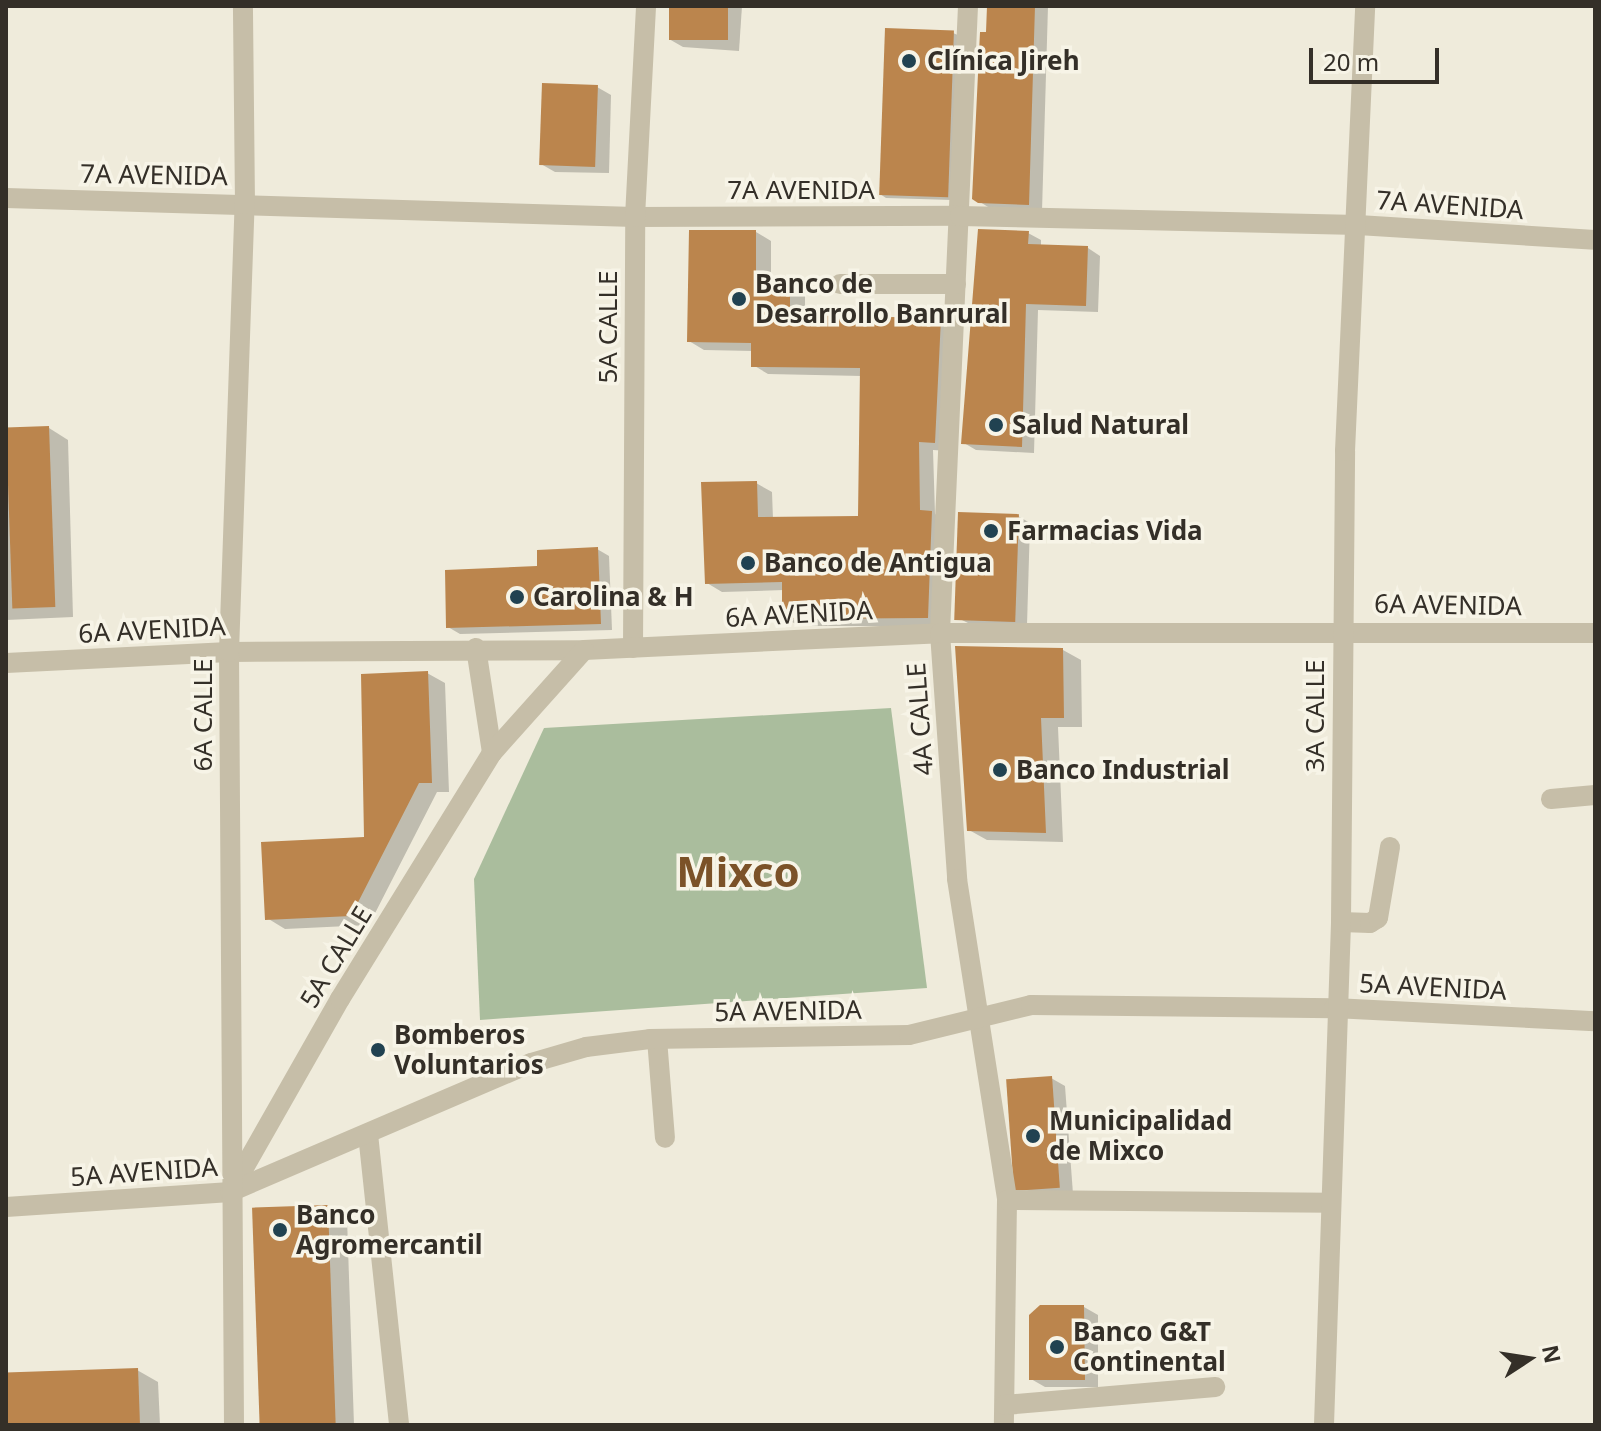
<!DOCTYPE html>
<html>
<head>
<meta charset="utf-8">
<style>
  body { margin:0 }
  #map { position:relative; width:1601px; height:1431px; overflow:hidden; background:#efebdb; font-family:"Noto Sans",sans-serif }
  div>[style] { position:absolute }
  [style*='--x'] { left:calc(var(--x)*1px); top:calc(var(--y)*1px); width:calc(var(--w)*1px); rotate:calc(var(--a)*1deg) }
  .green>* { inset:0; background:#aabd9d }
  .shadow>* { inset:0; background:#0003 }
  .building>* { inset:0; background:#bb854d; transform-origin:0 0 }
  .minor>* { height:20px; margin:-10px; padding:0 10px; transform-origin:10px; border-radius:10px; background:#c6bea8 }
  .dots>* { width:22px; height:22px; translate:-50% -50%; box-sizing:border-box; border:4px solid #f7f4e7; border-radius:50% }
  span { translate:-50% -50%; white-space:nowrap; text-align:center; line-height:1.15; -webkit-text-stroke:7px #f7f4e7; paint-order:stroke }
  .poi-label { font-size:26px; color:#342f28; font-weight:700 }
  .left { translate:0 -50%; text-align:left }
  .street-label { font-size:26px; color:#342f28 }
  .town-label { font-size:42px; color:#7b5228; font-weight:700 }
  .frame { position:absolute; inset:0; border:8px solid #342f28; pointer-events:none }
  .north { position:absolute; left:1489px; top:1319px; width:80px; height:80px; -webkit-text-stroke:6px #f7f4e7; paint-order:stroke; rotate:78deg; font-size:22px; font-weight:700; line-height:32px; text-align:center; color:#342f28 }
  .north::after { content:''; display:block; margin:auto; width:28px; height:36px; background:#342f28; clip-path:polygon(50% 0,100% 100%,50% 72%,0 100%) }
  .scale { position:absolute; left:1309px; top:48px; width:130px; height:36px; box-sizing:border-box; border:4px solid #342f28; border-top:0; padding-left:10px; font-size:24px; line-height:28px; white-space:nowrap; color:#342f28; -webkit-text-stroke:6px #f7f4e7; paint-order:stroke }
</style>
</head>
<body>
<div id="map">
  <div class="green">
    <div style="clip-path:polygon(891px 708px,927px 988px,480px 1020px,474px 879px,544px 728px)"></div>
  </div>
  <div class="shadow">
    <div style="clip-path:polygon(671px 6px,742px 6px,739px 51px,683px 47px,669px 39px)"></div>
    <div style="clip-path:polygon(989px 6px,1048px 6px,1042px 211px,993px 210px,980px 202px)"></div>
    <div style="clip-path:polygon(953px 33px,960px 36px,952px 200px,886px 198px,880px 194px)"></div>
    <div style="clip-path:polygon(597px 87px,611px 95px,609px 173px,555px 172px,541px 164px)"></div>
    <div style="clip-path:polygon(756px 232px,771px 241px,771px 284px,790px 284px,805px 293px,805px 318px,940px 320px,956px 329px,950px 451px,933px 450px,935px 514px,947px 522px,943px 626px,800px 626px,784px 618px,784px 590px,722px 592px,707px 583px,756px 483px,772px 492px,773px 519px,860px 518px,862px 376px,768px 374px,753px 365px,753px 351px,704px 350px,689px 341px)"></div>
    <div style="clip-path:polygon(1028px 233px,1041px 240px,1041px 247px,1088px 248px,1100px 256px,1098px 312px,1038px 310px,1034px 453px,976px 450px,964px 443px)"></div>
    <div style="clip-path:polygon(49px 428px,68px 440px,73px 617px,6px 620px,6px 430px)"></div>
    <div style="clip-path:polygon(1018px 516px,1030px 523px,1027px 625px,968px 623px,956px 617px)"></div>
    <div style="clip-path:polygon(597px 549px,609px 556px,612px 630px,460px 634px,448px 627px,539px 568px)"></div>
    <div style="clip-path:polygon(1063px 650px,1081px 660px,1082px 727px,1058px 727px,1063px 842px,987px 840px,969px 830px)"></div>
    <div style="clip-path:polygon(427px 673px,445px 683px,449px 792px,437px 792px,369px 925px,285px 929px,267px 918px,366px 839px)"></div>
    <div style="clip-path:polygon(1051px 1078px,1065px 1086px,1073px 1194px,1034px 1194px,1020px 1186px)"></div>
    <div style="clip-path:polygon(328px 1207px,347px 1218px,354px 1425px,259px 1425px)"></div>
    <div style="clip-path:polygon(1084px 1307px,1098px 1315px,1098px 1387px,1045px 1387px,1031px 1379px)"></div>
    <div style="clip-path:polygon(137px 1370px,158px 1382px,160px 1425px,11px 1425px)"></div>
  </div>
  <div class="building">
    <div style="left:669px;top:6px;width:59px;height:34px"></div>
    <div style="clip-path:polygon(987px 6px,1035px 6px,1029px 205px,978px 203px,972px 199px,980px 32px,986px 32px)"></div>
    <div style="left:885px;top:28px;width:69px;height:167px;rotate:2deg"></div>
    <div style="left:542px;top:83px;width:56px;height:82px;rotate:2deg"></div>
    <div style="clip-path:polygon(978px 229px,1029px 231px,1028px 244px,1088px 246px,1086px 306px,1026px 304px,1022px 447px,961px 444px)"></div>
    <div style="clip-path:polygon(689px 230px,756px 230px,756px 282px,790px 282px,790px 315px,941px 318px,935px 443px,919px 442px,920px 510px,932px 511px,928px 618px,782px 619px,782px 582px,705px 584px,701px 482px,757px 481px,758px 517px,858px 516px,860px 368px,751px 367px,751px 343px,687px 342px)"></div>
    <div style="left:49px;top:426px;width:181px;height:43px;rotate:88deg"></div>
    <div style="left:958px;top:512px;width:61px;height:108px;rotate:2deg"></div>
    <div style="clip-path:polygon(598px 547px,601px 624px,446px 628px,445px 570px,537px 566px,537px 550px)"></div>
    <div style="clip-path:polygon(955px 646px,1063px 648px,1064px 718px,1041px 718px,1046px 833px,967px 831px)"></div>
    <div style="clip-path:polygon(428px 671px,432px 783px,419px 783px,351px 916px,265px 920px,261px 842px,364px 837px,361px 674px)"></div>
    <div style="left:1052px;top:1076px;width:112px;height:46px;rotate:86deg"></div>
    <div style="left:328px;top:1205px;width:220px;height:76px;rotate:88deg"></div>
    <div style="clip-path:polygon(1040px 1305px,1084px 1305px,1085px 1380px,1029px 1380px,1029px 1315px)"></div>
    <div style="left:138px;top:1368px;width:57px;height:132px;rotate:88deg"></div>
  </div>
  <div class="minor">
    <div style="--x:968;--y:6;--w:628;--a:92.56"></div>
    <div style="--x:940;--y:633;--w:247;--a:86"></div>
    <div style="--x:957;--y:879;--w:325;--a:81.1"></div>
    <div style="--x:1007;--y:1200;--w:225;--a:90.8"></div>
    <div style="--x:6;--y:198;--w:629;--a:1.73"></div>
    <div style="--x:635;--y:217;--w:325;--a:-0.2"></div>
    <div style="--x:960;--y:216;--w:398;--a:1.3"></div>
    <div style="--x:1358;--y:225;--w:237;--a:3.6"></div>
    <div style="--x:840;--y:284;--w:116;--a:0"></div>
    <div style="--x:476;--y:648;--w:106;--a:81.3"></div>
    <div style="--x:633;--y:648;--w:431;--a:-89.7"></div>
    <div style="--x:635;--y:217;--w:211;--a:-87"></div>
    <div style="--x:6;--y:663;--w:223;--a:-2.8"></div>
    <div style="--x:229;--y:652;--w:355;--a:-0.3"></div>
    <div style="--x:584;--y:650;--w:356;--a:-2.7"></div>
    <div style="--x:940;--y:633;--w:655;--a:0"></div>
    <div style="--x:1551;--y:799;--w:44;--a:-5.2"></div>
    <div style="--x:1341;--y:922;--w:29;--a:2"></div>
    <div style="--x:1370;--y:923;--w:9;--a:-32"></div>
    <div style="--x:1378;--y:918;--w:72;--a:-80.4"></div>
    <div style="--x:657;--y:1039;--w:99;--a:85.4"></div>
    <div style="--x:368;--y:1134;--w:293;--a:83.9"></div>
    <div style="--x:232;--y:1189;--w:219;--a:-60.4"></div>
    <div style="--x:340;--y:999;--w:289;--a:-58.3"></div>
    <div style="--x:492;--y:753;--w:138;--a:-48.2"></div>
    <div style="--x:1007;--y:1200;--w:322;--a:0.5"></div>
    <div style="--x:6;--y:1207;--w:225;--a:-3.8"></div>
    <div style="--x:230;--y:1192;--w:327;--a:-23.2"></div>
    <div style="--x:531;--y:1063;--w:57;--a:-16.2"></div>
    <div style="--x:586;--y:1047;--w:64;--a:-7.1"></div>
    <div style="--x:650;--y:1039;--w:259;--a:-0.9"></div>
    <div style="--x:909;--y:1035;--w:126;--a:-13.8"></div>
    <div style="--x:1031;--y:1005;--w:303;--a:0.6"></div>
    <div style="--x:1334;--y:1008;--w:261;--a:2.9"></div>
    <div style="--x:1005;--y:1405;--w:211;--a:-4.9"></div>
    <div style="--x:234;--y:1425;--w:773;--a:-90.37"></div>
    <div style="--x:229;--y:652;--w:448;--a:-88"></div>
    <div style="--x:245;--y:204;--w:198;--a:-90.6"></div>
    <div style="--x:1324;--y:1425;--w:503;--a:-88.06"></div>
    <div style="--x:1341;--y:922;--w:471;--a:-89.5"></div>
    <div style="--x:1345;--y:451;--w:445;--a:-87.4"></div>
  </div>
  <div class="dots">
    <div style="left:909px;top:61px;background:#214251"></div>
    <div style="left:739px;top:299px;background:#214251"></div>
    <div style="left:996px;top:425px;background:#214251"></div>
    <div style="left:991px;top:531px;background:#214251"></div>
    <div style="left:748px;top:563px;background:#214251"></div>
    <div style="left:517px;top:597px;background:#214251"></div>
    <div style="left:1000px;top:770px;background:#214251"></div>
    <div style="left:378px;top:1050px;background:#214251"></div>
    <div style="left:1033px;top:1136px;background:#214251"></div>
    <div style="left:280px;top:1230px;background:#214251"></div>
    <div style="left:1057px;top:1347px;background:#214251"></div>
  </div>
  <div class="poi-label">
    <span class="left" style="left:927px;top:61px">Clínica Jireh</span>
    <span class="left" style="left:755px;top:299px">Banco de<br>Desarrollo Banrural</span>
    <span class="left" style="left:1012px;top:425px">Salud Natural</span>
    <span class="left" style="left:1007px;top:531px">Farmacias Vida</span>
    <span class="left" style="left:764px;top:563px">Banco de Antigua</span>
    <span class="left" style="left:533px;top:597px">Carolina &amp; H</span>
    <span class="left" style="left:1016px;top:770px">Banco Industrial</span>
    <span class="left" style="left:394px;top:1050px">Bomberos<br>Voluntarios</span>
    <span class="left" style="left:1049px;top:1136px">Municipalidad<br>de Mixco</span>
    <span class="left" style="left:296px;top:1230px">Banco<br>Agromercantil</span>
    <span class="left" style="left:1073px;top:1347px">Banco G&amp;T<br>Continental</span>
  </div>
  <div class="street-label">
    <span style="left:154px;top:175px;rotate:1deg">7A AVENIDA</span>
    <span style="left:801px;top:190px">7A AVENIDA</span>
    <span style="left:1450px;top:205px;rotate:4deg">7A AVENIDA</span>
    <span style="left:608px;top:327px;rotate:-90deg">5A CALLE</span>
    <span style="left:1448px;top:605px;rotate:1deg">6A AVENIDA</span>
    <span style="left:799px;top:614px;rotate:-3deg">6A AVENIDA</span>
    <span style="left:152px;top:630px;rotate:-3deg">6A AVENIDA</span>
    <span style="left:203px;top:715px;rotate:-90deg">6A CALLE</span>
    <span style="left:1315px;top:716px;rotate:-90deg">3A CALLE</span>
    <span style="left:920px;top:719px;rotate:-94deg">4A CALLE</span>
    <span style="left:336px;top:957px;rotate:-59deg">5A CALLE</span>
    <span style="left:1433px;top:987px;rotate:3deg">5A AVENIDA</span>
    <span style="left:788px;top:1011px;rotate:-1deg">5A AVENIDA</span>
    <span style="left:144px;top:1172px;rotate:-4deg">5A AVENIDA</span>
  </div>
  <div class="town-label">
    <span style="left:738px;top:871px">Mixco</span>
  </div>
  <div class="frame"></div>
  <div class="north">N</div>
  <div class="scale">20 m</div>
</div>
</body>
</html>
